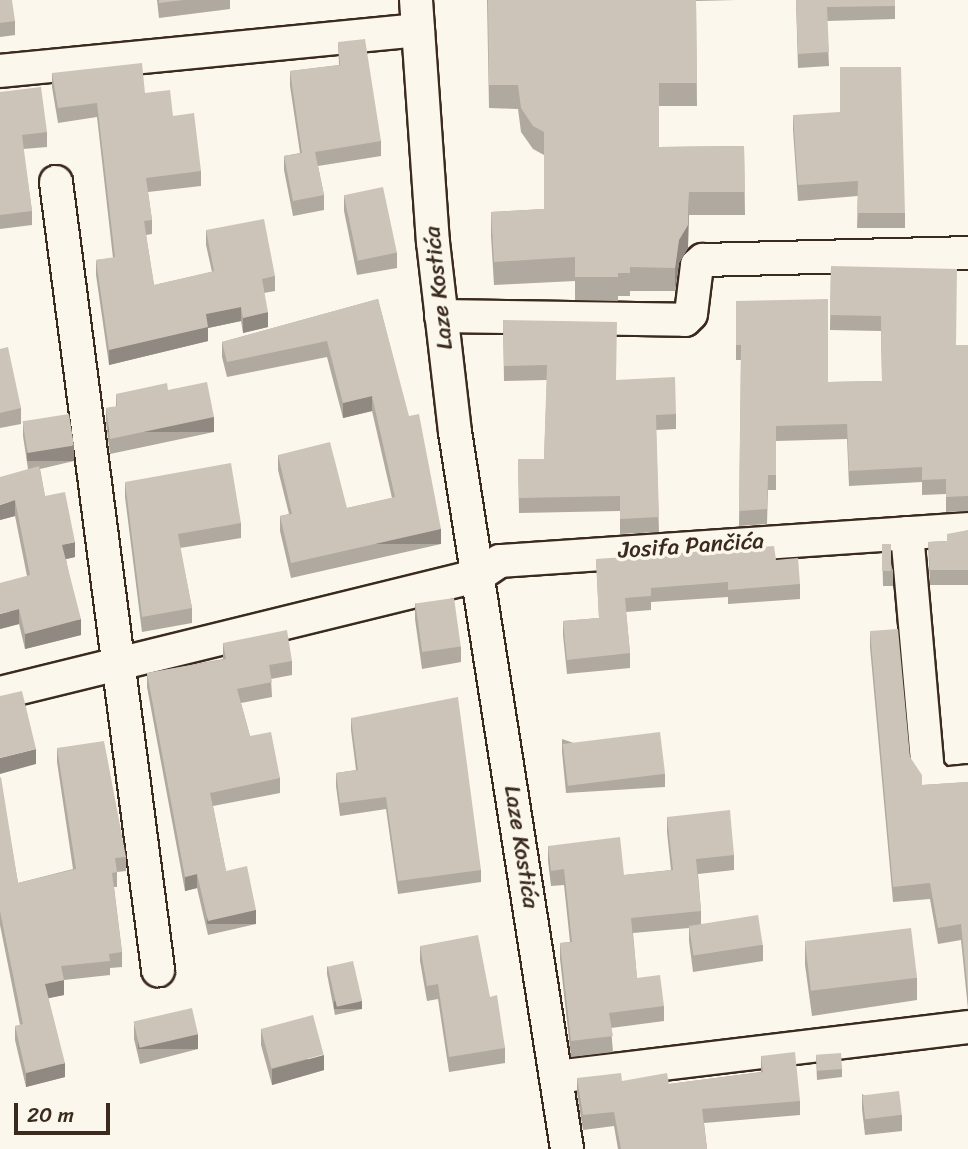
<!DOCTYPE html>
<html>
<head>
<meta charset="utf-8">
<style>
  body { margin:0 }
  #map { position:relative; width:968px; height:1149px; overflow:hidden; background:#fbf7ec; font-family:Sriracha,sans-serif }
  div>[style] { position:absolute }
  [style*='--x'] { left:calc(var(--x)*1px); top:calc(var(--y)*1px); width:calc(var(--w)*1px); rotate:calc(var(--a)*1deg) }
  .roads { filter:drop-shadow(2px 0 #3b2a1e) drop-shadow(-2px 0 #3b2a1e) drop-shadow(0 2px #3b2a1e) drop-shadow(0 -2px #3b2a1e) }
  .street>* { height:32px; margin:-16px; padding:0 16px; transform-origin:16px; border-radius:16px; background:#fbf7ec }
  .wall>* { inset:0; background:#afa99f }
  .shaded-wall>* { inset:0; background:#8f8982; transform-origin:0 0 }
  .building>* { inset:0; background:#ccc4b9; transform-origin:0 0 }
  span { translate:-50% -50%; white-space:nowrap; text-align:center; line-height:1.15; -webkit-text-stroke:7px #fbf7ec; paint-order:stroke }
  .street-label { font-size:23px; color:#3b2a1e }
  .scale { position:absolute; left:14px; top:1103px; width:96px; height:32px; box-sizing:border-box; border:4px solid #3b2a1e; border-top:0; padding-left:9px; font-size:21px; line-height:24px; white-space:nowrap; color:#3b2a1e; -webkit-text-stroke:5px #fbf7ec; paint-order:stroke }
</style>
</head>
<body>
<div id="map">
  <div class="roads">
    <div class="street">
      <div style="--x:416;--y:0;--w:243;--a:86"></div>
      <div style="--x:433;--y:242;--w:191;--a:83.4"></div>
      <div style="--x:455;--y:432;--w:726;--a:81.12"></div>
      <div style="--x:0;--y:71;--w:420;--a:-5.6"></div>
      <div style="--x:56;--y:182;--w:795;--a:82.62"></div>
      <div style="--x:441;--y:316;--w:244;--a:0.9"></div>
      <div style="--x:685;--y:320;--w:8;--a:-45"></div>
      <div style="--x:691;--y:314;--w:49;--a:-83"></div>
      <div style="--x:697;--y:265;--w:8;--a:-40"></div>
      <div style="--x:703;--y:260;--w:265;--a:-1.5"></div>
      <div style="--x:907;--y:533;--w:239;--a:85"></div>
      <div style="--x:928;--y:771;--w:18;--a:45"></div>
      <div style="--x:941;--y:784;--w:27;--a:-6"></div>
      <div style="--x:0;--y:693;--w:493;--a:-13.8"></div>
      <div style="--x:479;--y:575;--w:25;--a:-34"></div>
      <div style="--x:500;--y:561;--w:469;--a:-3.9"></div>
      <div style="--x:556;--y:1077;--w:415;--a:-6.9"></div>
    </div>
  </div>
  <div class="wall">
    <div style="clip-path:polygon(0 0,15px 21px,15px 35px,0 37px)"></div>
    <div style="clip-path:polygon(157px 0,230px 0,230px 9px,159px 18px)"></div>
    <div style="clip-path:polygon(487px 0,736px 0,696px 1px,697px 106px,659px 106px,659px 147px,744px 146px,745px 215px,689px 215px,688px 248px,679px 263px,675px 291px,630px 291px,630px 296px,618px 296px,618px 301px,575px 300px,575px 281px,494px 285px,491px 236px,491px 212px,544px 209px,544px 155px,533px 149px,521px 132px,518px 109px,489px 108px)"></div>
    <div style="clip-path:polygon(796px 0,895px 0,895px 19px,827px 21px,829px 66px,798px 68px)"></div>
    <div style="clip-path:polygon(338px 42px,381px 141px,381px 156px,318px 166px,324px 195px,324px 210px,293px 216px,284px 170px,284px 156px,300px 153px,290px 86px,290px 71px,339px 65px)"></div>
    <div style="clip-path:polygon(52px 73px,145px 93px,173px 116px,201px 171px,201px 186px,148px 192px,152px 220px,152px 234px,146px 235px,154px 285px,212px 272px,206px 245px,206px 230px,275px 276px,275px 291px,264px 293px,268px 327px,243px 333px,241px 321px,208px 328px,208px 341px,109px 365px,96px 275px,96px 260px,113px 258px,97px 117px,58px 123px,52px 87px)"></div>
    <div style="clip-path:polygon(0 88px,0 92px,47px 132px,47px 147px,23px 149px,32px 211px,32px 225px,0 229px)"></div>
    <div style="clip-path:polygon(793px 115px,905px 213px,905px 228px,857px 228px,858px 196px,798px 201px,793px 130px)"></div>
    <div style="clip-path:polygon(344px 196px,397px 253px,397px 268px,357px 275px,344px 211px)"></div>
    <div style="clip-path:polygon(831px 266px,956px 345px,968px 345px,968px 511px,946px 512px,946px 494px,922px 495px,922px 482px,849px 486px,847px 439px,776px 441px,776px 490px,768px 490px,767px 524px,739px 526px,741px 360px,736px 360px,736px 301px,828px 382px,882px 381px,881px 331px,830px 330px)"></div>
    <div style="clip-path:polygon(378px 299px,441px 544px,291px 578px,280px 531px,280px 516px,289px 514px,278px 470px,278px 455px,347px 508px,392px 498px,372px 411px,343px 418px,327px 357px,227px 377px,222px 357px,222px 342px)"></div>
    <div style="clip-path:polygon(503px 320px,616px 380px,676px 414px,676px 429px,656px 430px,659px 532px,620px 534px,620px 511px,519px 513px,518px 459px,544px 459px,547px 380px,504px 381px)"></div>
    <div style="clip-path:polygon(0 349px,21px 408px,21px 424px,0 428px)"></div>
    <div style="clip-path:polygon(168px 390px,214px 432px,110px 454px,106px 423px,106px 408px,116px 407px,116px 394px)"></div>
    <div style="clip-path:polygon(23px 421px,74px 461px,40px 469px,45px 496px,75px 557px,66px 559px,81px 635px,25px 649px,19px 624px,0 629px,27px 576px,15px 516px,0 520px,28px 469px,23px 436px)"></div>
    <div style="clip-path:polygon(125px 482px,241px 523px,241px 538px,180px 548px,192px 608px,192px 623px,142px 632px,125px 497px)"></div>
    <div style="clip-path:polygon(968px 530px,968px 585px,930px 585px,928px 542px,947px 541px)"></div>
    <div style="clip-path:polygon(882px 544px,893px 570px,893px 586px,883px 586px)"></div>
    <div style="clip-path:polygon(596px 559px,776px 560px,800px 584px,800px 599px,728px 604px,728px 597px,651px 602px,651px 610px,626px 612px,630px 653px,630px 668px,567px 674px,563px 635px,563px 621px,599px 618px)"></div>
    <div style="clip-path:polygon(415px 603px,461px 647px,461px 662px,422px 669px,415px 619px)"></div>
    <div style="clip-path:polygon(870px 631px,910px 757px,922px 785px,968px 782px,968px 1009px,961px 940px,938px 944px,930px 899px,893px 902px,870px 647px)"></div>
    <div style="clip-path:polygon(223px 643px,292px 661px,292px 675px,271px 679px,272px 697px,241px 703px,250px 736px,280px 778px,280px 793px,213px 806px,226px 871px,256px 924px,208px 935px,197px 888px,185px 891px,147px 687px,147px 673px,223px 659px)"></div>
    <div style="clip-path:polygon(351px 718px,481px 870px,481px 882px,398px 894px,386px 809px,340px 816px,336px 786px,336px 773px,356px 770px,351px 730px)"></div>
    <div style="clip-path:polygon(562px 739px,665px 774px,665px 787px,566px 793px,562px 752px)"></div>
    <div style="clip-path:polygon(57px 748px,126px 857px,126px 871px,117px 872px,117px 887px,114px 887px,122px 952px,122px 967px,110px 968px,110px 975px,64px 980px,64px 995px,48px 998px,65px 1077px,26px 1087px,15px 1040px,15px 1026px,20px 1025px,0 925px,0 778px,18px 883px,73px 869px,57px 762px)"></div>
    <div style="clip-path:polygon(667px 817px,734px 855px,734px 870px,698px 874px,701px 911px,701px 924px,763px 945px,763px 961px,693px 972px,689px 941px,689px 928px,633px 933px,637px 978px,664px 1006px,664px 1021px,611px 1028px,613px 1052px,571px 1057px,560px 959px,560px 943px,570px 942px,564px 885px,551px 886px,548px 861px,548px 846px,624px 875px,671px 870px,667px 832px)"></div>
    <div style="clip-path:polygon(805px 943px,917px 978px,917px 1000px,812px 1016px,805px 965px)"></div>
    <div style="clip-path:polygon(420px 946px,490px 997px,505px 1048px,505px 1063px,449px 1072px,438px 999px,427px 1001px,420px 961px)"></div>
    <div style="clip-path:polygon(327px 966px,362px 1009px,335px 1015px,327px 974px)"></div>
    <div style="clip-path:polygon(134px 1024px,198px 1049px,140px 1064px,134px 1039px)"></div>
    <div style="clip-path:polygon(261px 1029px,324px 1070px,272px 1085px,261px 1045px)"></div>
    <div style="clip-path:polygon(761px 1056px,800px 1101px,800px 1115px,704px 1123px,707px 1149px,618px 1149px,614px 1126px,583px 1130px,577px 1093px,577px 1078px,669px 1084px,761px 1072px)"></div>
    <div style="clip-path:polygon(816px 1056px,842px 1069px,842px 1077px,817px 1080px)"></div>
    <div style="clip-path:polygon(862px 1094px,902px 1115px,902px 1131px,865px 1135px,862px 1109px)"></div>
  </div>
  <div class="shaded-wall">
    <div style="clip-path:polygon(689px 192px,688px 248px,679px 263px,675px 291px,675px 268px,679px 240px)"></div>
    <div style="clip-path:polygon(241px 307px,241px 321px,208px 328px,208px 341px,109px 365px,109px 350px,206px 314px)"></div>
    <div style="clip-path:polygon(268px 312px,268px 327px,243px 333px,243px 318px)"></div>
    <div style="clip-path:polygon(372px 396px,372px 411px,343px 418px,343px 403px)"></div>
    <div style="left:214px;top:417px;width:15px;height:106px;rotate:90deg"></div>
    <div style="left:74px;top:446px;width:15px;height:47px;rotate:90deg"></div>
    <div style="clip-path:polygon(15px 500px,15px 516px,0 520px,0 505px)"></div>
    <div style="left:441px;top:529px;width:15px;height:154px;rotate:90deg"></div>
    <div style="clip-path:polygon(75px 542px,75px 557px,62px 560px,62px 545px)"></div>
    <div style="clip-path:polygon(19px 609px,19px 624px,0 629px,0 614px)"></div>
    <div style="clip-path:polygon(81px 619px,81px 635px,25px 649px,25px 634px)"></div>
    <div style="clip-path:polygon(36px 749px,36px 764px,0 774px,0 758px)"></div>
    <div style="clip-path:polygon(197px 874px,197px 888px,185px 891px,185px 877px)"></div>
    <div style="left:256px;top:910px;width:14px;height:49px;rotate:90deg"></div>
    <div style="clip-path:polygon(64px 980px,64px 995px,45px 999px,45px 984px)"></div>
    <div style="left:362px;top:1001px;width:8px;height:28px;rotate:90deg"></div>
    <div style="left:198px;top:1034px;width:15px;height:60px;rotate:90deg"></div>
    <div style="clip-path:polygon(324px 1055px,324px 1070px,272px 1085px,272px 1069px)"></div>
    <div style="clip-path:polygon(65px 1063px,65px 1077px,26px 1087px,26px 1073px)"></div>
  </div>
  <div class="building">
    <div style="clip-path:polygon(0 0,12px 0,15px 21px,0 23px)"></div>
    <div style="clip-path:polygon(159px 0,184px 0,159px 3px)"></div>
    <div style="clip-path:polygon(488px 0,696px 0,697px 83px,659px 83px,659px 147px,744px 146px,745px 192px,689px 192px,688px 225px,679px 240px,675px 268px,630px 267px,630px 273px,618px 273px,618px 277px,575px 277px,575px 257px,494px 262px,491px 212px,544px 209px,544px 132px,533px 126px,521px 108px,518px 85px,489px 85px)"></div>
    <div style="clip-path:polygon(796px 0,895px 0,895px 6px,827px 7px,829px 52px,798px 54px)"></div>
    <div style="clip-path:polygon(365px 39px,381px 141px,315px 152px,324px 195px,293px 201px,284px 156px,302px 153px,290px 71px,340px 65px,338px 42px)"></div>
    <div style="clip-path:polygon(142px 63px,145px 93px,170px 90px,173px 116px,194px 113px,201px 171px,146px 178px,152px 220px,144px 221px,154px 285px,214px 271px,206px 230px,264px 219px,275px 276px,262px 279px,268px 312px,243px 318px,241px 307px,206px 314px,208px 327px,109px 350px,96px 260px,115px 257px,97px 103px,58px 108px,52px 73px)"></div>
    <div style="clip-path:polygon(840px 67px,901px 67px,905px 213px,857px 213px,858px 181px,798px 185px,793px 115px,840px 112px)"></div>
    <div style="clip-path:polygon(41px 87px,47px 132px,22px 135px,32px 211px,0 215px,0 88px,0 92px)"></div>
    <div style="left:383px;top:187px;width:67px;height:40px;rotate:78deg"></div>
    <div style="clip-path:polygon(831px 266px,957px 269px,956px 345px,968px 345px,968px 496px,946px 497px,946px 479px,922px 480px,922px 467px,849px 471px,847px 424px,776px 426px,776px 475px,768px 475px,767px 509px,739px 511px,741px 345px,736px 345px,736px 301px,828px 299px,828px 382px,882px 381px,881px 316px,830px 315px)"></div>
    <div style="clip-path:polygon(378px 299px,409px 416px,419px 414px,441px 529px,291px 563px,280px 516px,292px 514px,278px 455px,330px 442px,347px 508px,395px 497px,372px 396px,343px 403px,327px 341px,227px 362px,222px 342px)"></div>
    <div style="clip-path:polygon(503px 320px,617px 322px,616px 380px,675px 377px,676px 414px,656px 415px,659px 517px,620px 519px,620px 496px,519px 498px,518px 459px,544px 459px,547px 365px,504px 366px)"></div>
    <div style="clip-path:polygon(8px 347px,21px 408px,0 413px,0 349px)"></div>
    <div style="clip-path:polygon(207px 382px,214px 417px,110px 439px,106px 408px,117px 406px,116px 394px,167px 383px,168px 390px)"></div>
    <div style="left:69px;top:414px;width:32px;height:47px;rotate:81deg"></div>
    <div style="clip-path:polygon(231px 463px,241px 523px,178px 534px,192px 608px,142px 617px,125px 482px)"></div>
    <div style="clip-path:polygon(39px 466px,45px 496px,65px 492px,75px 542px,62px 545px,81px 619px,25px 634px,19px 609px,0 614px,0 583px,30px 575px,15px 500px,0 505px,0 477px)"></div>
    <div style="clip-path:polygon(968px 530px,968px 570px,930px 570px,928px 542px,947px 541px,947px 534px)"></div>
    <div style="left:882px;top:544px;width:9px;height:27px"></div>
    <div style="clip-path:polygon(774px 546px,776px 560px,798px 558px,800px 584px,728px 590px,728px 582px,651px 588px,651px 596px,625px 598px,630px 653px,567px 660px,563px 621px,599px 618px,596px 559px)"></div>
    <div style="left:454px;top:598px;width:49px;height:39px;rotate:82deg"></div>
    <div style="clip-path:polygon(898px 629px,910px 757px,922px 775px,922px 785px,968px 782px,968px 994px,961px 924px,938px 928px,930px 883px,893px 887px,870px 631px)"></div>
    <div style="clip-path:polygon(287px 630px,292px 661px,269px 665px,272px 682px,237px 689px,250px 736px,271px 732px,280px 778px,210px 793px,226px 871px,247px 866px,256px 910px,208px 921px,197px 874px,185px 877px,147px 673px,226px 659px,223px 643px)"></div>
    <div style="clip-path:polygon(22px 691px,36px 749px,0 758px,0 696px)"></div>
    <div style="clip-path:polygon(458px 697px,481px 870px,398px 881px,386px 797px,340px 803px,336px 773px,358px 770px,351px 718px)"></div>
    <div style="left:660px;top:732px;width:42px;height:98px;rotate:83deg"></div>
    <div style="clip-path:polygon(104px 741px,126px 857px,115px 858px,117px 872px,112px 873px,122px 952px,109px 954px,110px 961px,61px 966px,64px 980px,45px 984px,65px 1063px,26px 1073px,15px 1026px,23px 1024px,0 911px,0 778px,1px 777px,18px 883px,76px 869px,57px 748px)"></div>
    <div style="clip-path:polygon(730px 810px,734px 855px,696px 859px,701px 911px,631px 918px,637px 978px,660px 975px,664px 1006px,609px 1013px,613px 1036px,571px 1041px,560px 943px,572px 942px,564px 869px,551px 871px,548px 846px,620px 837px,624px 875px,673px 870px,667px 817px)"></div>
    <div style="left:758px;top:915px;width:30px;height:70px;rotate:81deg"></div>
    <div style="left:911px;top:928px;width:50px;height:107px;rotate:83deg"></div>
    <div style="clip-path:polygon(478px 935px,490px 997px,497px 995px,505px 1048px,449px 1057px,438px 984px,427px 986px,420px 946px)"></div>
    <div style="left:353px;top:961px;width:41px;height:26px;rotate:77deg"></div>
    <div style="left:192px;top:1008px;width:27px;height:60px;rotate:77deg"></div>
    <div style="left:313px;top:1015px;width:41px;height:54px;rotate:75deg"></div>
    <div style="clip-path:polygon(795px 1052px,800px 1101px,702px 1109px,707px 1149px,621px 1149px,614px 1112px,583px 1115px,577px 1078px,621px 1073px,622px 1081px,667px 1073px,669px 1084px,763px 1072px,761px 1056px)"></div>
    <div style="left:841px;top:1053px;width:16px;height:25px;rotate:86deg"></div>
    <div style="left:899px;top:1091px;width:24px;height:37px;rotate:83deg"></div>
  </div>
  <div class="street-label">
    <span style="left:439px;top:288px;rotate:-96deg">Laze Kostića</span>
    <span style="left:691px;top:546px;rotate:-4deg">Josifa Pančića</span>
    <span style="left:521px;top:847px;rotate:81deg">Laze Kostića</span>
  </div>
  <div class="scale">20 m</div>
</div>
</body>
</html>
